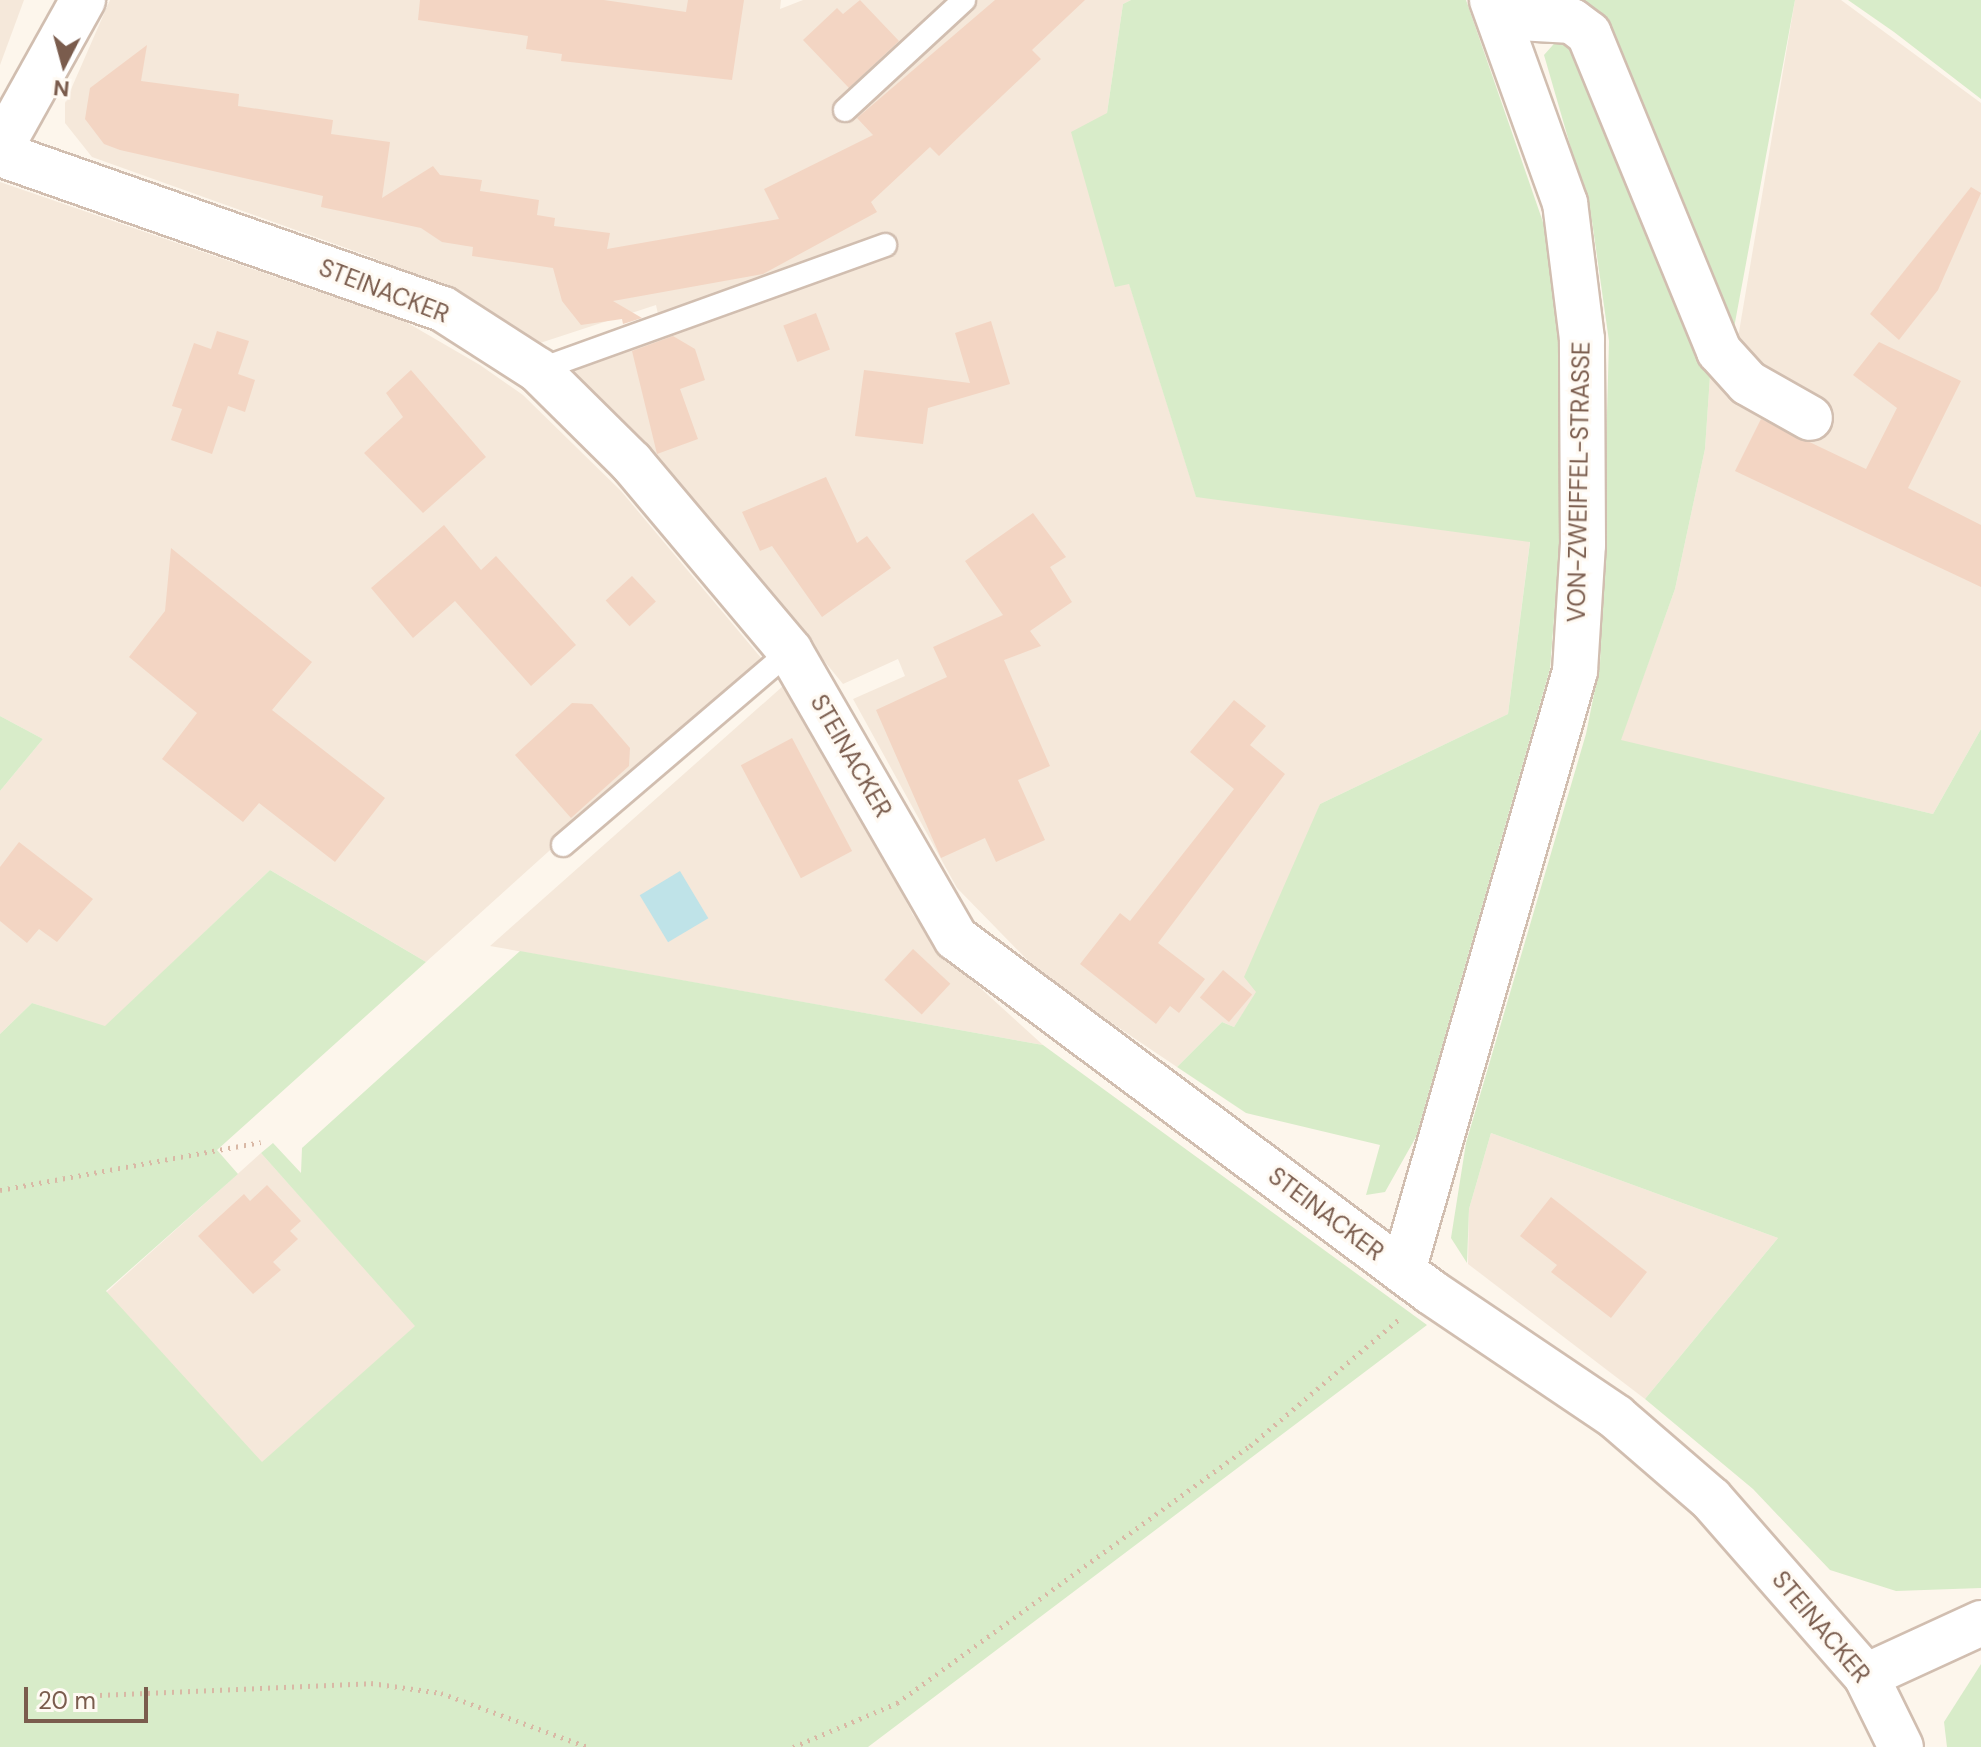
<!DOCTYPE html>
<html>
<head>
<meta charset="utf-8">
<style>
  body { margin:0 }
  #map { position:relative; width:1981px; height:1747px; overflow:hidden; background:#fdf6ec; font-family:"DM Sans",sans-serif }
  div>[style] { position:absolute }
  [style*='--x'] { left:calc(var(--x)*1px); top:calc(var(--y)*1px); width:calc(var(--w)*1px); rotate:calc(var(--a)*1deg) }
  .residential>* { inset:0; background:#f5e8da; transform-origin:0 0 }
  .green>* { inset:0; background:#d8ecc9 }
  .water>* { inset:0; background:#bfe3e8; transform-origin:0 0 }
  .building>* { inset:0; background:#f3d5c3; transform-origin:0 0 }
  .path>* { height:5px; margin-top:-2.5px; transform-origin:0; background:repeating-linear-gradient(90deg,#d9b8a5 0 2px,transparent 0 8px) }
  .roads { filter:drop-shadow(2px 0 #d1beb0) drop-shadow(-2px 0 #d1beb0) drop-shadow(0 2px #d1beb0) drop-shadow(0 -2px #d1beb0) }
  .service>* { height:22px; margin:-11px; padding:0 11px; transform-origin:11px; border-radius:11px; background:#fff }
  .minor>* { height:44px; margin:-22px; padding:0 22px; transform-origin:22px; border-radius:22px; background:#fff }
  span { translate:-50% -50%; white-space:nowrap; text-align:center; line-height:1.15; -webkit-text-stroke:6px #fffaf3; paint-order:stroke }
  .street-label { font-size:24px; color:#7a5c4d }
  .north { position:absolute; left:24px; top:24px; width:80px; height:80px; -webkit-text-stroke:6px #fffaf3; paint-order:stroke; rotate:186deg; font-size:22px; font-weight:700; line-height:32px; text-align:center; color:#7a5c4d }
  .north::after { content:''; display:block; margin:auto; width:28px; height:36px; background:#7a5c4d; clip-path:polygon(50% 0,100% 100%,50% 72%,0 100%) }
  .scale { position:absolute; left:24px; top:1687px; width:124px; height:36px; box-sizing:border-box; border:4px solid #7a5c4d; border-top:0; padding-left:10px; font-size:24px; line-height:28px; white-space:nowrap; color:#7a5c4d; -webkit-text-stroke:6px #fffaf3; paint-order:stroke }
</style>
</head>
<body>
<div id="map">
  <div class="residential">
    <div style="clip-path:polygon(0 0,24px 0,0 65px)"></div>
    <div style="clip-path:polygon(110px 0,781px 0,780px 9px,803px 0,1131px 0,1123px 4px,1107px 113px,1115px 286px,1129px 283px,1196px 496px,1530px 541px,1508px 714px,1320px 804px,1257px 992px,1234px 1027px,1222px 1022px,1177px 1067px,1045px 978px,957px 888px,853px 699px,905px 676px,898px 659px,843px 684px,659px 459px,552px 356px,659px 319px,656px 305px,537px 344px,481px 307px,374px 258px,92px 157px,65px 123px,65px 103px)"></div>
    <div style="clip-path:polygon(1795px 0,1841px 0,1981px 103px,1981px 729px,1933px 814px,1620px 741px,1675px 589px,1705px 449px,1710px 376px,1739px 332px)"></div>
    <div style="clip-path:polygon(0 182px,406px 322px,480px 365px,523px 395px,621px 491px,762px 659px,426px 962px,270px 870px,105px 1027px,32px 1003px,0 1034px,0 791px,43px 739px,0 716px)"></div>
    <div style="clip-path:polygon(783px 686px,837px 767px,913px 915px,944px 955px,1043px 1045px,490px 946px)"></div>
    <div style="clip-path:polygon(1491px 1133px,1778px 1238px,1645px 1399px,1468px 1264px,1469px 1209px)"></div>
    <div style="left:261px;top:1153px;width:232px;height:208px;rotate:48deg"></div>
  </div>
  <div class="green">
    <div style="clip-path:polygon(1131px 0,1466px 0,1544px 225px,1560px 349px,1559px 554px,1550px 669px,1416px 1137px,1385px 1192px,1366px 1195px,1380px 1145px,1246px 1113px,1177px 1067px,1222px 1022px,1234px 1027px,1256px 992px,1244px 977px,1320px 804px,1508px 714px,1530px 542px,1196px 497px,1129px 284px,1115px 287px,1071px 132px,1107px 113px,1123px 4px)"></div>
    <div style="clip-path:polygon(1557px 0,1795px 0,1731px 344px,1622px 55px,1613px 37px)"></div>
    <div style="clip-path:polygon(1848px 0,1981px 0,1981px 99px,1894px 32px)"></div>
    <div style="clip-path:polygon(1560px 37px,1589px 54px,1710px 376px,1705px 449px,1675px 589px,1621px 740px,1933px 814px,1981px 729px,1981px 1588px,1896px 1591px,1830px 1570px,1753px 1489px,1645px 1399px,1778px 1238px,1491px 1133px,1469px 1209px,1467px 1263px,1451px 1238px,1466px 1143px,1586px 734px,1600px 664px,1609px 341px,1592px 221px,1544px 55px)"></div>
    <div style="clip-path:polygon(0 716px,43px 739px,0 791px)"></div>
    <div style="clip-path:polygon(270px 870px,426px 962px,217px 1150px,238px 1174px,106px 1291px,262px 1462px,415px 1326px,261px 1153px,273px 1143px,301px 1173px,302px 1148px,520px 951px,1043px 1045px,1427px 1325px,868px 1747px,0 1747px,0 1034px,32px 1003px,105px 1026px)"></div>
    <div style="clip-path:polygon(1981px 1664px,1981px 1747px,1947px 1747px,1944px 1722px)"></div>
  </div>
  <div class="water">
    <div style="left:680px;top:871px;width:55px;height:47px;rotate:59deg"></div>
  </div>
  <div class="building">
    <div style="clip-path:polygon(420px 0,604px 0,686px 12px,688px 0,744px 0,732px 80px,561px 61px,562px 54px,526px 49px,528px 36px,418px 20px)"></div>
    <div style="clip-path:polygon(860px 0,899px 41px,849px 88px,803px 40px,837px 8px,843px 14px)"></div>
    <div style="clip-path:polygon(995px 0,1085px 0,1032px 50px,1041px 59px,964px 132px,939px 156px,930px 147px,871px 202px,877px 212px,763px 274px,613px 301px,642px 318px,623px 324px,622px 319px,581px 325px,562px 301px,553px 268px,472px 256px,473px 247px,442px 242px,421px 228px,321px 207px,323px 196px,120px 150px,104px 144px,85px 119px,90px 88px,147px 45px,141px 81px,239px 94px,238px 106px,333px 120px,331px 134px,390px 142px,382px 198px,433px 166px,440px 175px,482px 180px,480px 191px,539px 200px,537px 215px,555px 218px,554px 226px,610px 233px,607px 249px,779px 219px,764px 189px,873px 135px,857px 118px)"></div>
    <div style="clip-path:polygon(1971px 187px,1981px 193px,1938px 290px,1899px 340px,1870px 314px)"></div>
    <div style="left:816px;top:313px;width:39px;height:35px;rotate:69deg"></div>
    <div style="clip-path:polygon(991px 321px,1010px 384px,928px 408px,923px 444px,855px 436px,864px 370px,970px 383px,955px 333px)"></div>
    <div style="clip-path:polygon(217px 331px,249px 341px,238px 374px,255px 380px,245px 412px,228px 406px,212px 454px,171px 440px,182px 409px,172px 406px,194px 343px,211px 349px)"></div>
    <div style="clip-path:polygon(673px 336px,695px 349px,705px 380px,680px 389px,698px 439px,657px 454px,632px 351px)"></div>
    <div style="clip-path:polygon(1879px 342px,1961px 381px,1908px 488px,1981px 525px,1981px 587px,1735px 471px,1761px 419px,1866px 469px,1897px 408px,1853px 375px)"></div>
    <div style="clip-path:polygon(411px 370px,486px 457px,423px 513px,364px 453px,403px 417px,386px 393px)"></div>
    <div style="clip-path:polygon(826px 477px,857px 543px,867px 536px,891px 568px,822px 617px,772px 546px,760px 551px,742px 512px)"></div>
    <div style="clip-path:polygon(1033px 513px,1066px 557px,1050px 567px,1072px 602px,1030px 631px,1041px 646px,1004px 660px,1050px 766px,1018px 780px,1045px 840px,996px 862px,985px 838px,941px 858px,876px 710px,947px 677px,933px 647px,1003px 615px,965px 561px)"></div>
    <div style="clip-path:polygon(444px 525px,481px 570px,496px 556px,576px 645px,531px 686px,455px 601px,413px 638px,371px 588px)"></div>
    <div style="clip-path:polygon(171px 548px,312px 662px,272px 710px,385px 798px,335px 862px,259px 803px,243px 822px,162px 759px,197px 713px,129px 657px,165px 611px)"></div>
    <div style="left:632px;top:576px;width:35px;height:36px;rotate:47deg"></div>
    <div style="clip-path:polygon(1234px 700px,1266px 726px,1250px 745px,1285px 774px,1158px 943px,1205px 979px,1179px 1013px,1170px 1006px,1156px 1024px,1080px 964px,1120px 913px,1130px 921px,1234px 789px,1190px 752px)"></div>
    <div style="clip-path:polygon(572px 703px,592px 704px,630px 748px,629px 766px,571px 818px,515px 755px)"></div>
    <div style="left:792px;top:738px;width:128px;height:58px;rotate:62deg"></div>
    <div style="clip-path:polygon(19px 842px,93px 899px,57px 942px,39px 929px,27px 943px,0 921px,0 867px)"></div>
    <div style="left:913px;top:949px;width:51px;height:42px;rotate:43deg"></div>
    <div style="left:1223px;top:970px;width:38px;height:36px;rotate:40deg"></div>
    <div style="clip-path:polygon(267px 1185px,301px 1221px,290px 1231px,298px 1239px,273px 1262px,281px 1270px,253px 1294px,198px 1236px,244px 1194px,250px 1201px)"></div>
    <div style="clip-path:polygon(1551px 1197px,1647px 1272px,1611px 1318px,1551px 1272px,1557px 1265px,1520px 1236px)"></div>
  </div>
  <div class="path">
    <div style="--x:0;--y:1190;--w:265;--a:-10.4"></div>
    <div style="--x:76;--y:1696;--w:295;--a:-2.5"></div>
    <div style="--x:371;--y:1683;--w:71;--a:8.1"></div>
    <div style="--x:441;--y:1693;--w:157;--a:20.2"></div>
    <div style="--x:793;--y:1747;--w:113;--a:-22.9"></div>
    <div style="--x:897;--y:1703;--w:437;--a:-36.1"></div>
    <div style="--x:1250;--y:1446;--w:196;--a:-40.4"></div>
  </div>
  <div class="roads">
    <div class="service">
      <div style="--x:845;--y:110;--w:162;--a:-42.7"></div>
      <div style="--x:538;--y:370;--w:369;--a:-19.8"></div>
      <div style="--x:563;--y:845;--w:299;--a:-40.5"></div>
    </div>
    <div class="minor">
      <div style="--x:1511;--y:0;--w:20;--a:120"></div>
      <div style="--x:1501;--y:17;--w:71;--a:3.2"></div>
      <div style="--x:1572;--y:21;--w:21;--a:37"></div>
      <div style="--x:1589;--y:34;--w:343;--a:67.7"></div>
      <div style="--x:1719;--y:351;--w:43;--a:47.8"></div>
      <div style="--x:1748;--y:383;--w:71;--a:29.4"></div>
      <div style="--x:0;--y:149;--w:171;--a:-60.9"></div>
      <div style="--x:0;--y:154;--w:469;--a:19.3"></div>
      <div style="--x:443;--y:309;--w:113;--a:32.7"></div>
      <div style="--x:538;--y:370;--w:131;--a:44.7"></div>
      <div style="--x:631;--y:462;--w:247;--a:49.9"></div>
      <div style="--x:790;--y:651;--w:332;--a:60"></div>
      <div style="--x:956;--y:938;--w:592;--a:36.7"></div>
      <div style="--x:1431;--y:1292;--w:223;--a:34"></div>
      <div style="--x:1616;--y:1417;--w:125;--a:40.8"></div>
      <div style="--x:1711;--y:1499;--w:235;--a:48.8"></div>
      <div style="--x:1866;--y:1676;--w:79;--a:63.8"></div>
      <div style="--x:1403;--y:1271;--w:624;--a:-74"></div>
      <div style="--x:1575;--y:671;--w:126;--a:-86.4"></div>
      <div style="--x:1583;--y:545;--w:206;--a:-90.3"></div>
      <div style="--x:1582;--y:339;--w:137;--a:-97.1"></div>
      <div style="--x:1565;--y:203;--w:216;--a:-109.8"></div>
      <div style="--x:1866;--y:1676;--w:127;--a:-24.7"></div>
    </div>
  </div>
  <div class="street-label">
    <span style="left:384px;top:291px;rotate:21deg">STEINACKER</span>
    <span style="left:1579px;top:482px;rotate:-89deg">VON-ZWEIFFEL-STRASSE</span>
    <span style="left:851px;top:756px;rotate:60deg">STEINACKER</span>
    <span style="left:1326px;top:1214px;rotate:37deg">STEINACKER</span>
    <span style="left:1821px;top:1627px;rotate:50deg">STEINACKER</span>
  </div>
  <div class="north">N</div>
  <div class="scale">20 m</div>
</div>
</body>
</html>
